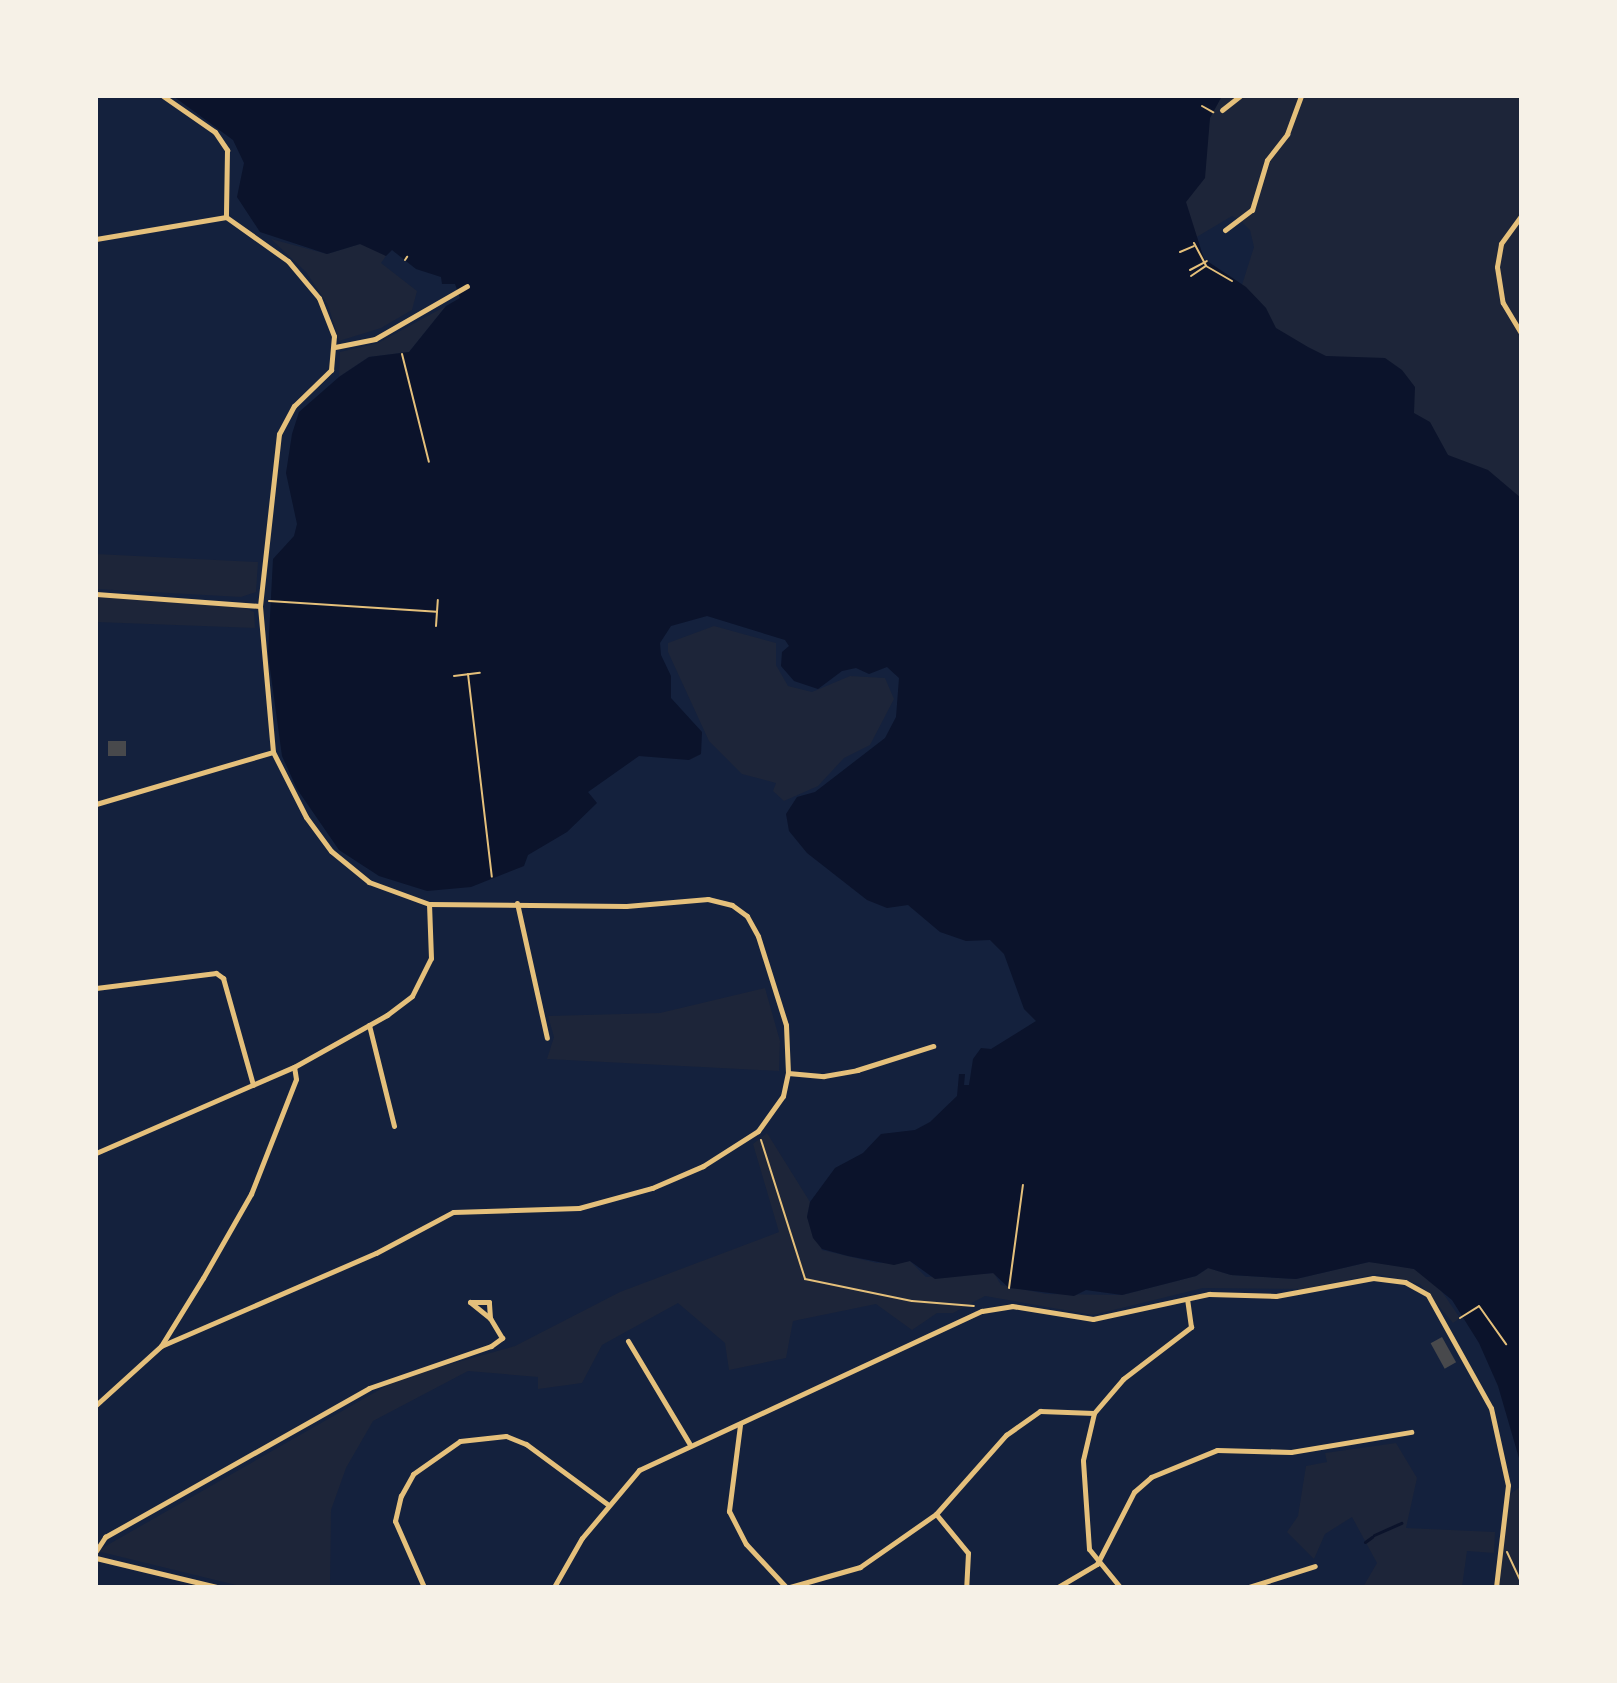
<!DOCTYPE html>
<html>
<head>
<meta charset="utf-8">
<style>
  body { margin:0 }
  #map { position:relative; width:1617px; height:1683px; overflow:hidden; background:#14213d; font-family:"PT Sans Narrow",sans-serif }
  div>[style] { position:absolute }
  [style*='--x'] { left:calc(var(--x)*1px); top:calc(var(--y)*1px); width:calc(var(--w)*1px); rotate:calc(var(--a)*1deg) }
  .green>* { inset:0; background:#1d2539 }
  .water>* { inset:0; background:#0b132b }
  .stream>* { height:3px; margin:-1.5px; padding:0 1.5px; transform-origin:1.5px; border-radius:1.5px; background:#0b132b }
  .building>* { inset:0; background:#48494c; transform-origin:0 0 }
  .path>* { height:2px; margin:-1px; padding:0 1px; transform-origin:1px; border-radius:1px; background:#e5c07b }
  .minor>* { height:5px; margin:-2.5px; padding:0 2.5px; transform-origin:2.5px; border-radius:2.5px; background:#e5c07b }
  span { translate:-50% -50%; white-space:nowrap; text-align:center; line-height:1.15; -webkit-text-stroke:8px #f6f1e7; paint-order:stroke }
  .frame { position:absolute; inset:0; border:98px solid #f6f1e7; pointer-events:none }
</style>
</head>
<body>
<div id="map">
  <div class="green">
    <div style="clip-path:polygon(1215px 96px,1521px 96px,1521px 503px,1467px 463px,1451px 459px,1412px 414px,1410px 386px,1377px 360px,1321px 356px,1275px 331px,1241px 288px,1254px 247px,1250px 230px,1240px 220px,1232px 216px,1190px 241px,1184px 205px)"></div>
    <div style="clip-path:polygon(271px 239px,327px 254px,360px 244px,372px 246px,386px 256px,381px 263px,417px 291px,412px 310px,381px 328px,339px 341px,328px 305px,306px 272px)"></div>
    <div style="clip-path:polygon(446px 306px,409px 352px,369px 357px,339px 377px,340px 352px,378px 343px)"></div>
    <div style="clip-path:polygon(96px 554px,258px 562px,256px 592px,241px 597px,96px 589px)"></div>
    <div style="clip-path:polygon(96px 597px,243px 607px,254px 612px,255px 628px,96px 622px)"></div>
    <div style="clip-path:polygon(714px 626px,776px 643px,776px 665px,788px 686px,812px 692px,850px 676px,885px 678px,894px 699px,870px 745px,844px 758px,818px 786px,784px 801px,773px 791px,776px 783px,742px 774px,709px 741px,668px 652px,668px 643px)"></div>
    <div style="clip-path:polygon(765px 988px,780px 1041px,779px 1071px,547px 1059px,554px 1037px,548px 1016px,660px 1013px)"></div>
    <div style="clip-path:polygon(767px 1133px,810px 1202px,807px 1217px,822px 1250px,877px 1263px,910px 1261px,926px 1277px,994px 1273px,1001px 1285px,1046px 1294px,1122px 1295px,1196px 1276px,1208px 1268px,1231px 1275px,1296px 1279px,1369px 1262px,1394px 1264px,1414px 1269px,1436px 1283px,1460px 1318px,1453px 1323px,1420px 1284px,1377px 1274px,1303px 1289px,1203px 1288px,1093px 1315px,985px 1296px,953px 1313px,937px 1313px,912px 1330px,876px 1304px,793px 1321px,786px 1358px,729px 1370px,725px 1343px,678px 1303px,602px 1345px,582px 1383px,538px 1389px,538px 1377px,468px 1371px,373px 1421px,346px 1468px,331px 1510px,330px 1587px,244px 1587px,97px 1551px,400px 1378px,515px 1346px,620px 1292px,779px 1232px,753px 1144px)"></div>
    <div style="clip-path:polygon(1396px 1443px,1417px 1478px,1406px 1528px,1495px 1532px,1494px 1553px,1467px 1551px,1462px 1587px,1363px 1587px,1377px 1563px,1352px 1517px,1325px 1534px,1314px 1559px,1287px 1532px,1298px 1516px,1306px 1466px,1327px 1462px,1325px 1453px)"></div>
    <div style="clip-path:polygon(1521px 1486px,1521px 1587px,1498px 1587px,1509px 1495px)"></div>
  </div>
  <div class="water">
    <div style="clip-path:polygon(173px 96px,1222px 96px,1210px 118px,1205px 178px,1186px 202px,1204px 259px,1246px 287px,1266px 308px,1276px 328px,1308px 347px,1326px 356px,1385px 358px,1402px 370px,1415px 387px,1414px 413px,1430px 422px,1448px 455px,1488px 470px,1521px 498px,1521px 1465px,1498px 1386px,1479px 1343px,1452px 1300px,1414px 1269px,1369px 1262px,1296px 1279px,1231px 1275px,1208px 1268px,1196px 1276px,1122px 1295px,1086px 1290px,1074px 1296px,1009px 1288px,993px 1273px,935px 1279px,910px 1261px,894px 1265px,848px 1256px,822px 1249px,813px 1238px,807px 1217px,810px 1202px,835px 1168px,863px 1153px,881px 1134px,915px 1130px,930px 1122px,957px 1096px,959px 1074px,965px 1074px,964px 1085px,969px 1085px,973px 1059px,981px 1048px,991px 1049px,1036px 1021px,1024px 1009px,1004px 954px,990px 940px,966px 941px,940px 932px,908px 905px,887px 908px,867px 900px,807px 853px,789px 831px,786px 814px,797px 797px,815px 792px,885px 738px,896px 717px,899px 678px,887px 667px,869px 674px,856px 668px,842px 671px,818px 689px,794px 681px,781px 666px,782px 652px,789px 646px,785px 640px,707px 616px,671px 626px,660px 643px,661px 655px,671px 676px,671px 698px,702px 732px,701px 754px,689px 760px,639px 756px,588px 792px,597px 803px,567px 832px,528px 855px,524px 866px,471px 887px,427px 891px,379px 876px,339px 850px,297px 789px,282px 756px,268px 654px,273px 559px,294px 536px,297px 524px,286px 473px,292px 434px,299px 412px,339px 377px,369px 357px,409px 352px,446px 306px,460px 298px,455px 284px,442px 284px,441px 277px,416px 269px,392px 250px,386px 256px,360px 244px,327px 254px,260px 232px,237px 197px,244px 163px,233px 140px)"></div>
  </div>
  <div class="stream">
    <div style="--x:1374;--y:1535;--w:30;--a:-24"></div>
    <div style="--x:1365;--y:1542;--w:9;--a:-36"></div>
  </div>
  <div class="building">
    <div style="left:108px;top:741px;width:18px;height:15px"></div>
    <div style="left:1442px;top:1337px;width:29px;height:13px;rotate:61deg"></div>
  </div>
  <div class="path">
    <div style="--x:1202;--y:106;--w:13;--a:29"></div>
    <div style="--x:1194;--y:243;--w:26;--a:62"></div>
    <div style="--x:1206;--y:266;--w:30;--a:30"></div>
    <div style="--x:1180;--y:252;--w:15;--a:-23"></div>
    <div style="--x:405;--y:260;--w:4;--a:-56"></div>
    <div style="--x:1190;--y:270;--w:19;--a:-28"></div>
    <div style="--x:1191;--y:276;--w:18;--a:-34"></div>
    <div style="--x:402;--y:354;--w:111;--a:76"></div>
    <div style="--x:269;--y:601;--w:168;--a:3.7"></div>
    <div style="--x:436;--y:626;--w:26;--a:-86"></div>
    <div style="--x:468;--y:674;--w:204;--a:83.3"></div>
    <div style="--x:454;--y:676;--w:26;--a:-7"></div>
    <div style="--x:761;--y:1140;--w:146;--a:72.4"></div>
    <div style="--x:805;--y:1279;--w:109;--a:11.6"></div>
    <div style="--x:912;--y:1301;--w:62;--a:4.6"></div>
    <div style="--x:1009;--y:1288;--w:104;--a:-82.3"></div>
    <div style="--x:1460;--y:1318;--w:22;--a:-32"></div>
    <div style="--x:1479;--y:1306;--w:47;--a:54.6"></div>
    <div style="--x:1507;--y:1552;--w:33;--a:65"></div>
  </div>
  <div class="minor">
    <div style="--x:163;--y:96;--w:63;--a:34.7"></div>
    <div style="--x:215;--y:132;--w:22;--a:56"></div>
    <div style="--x:227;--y:150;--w:67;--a:90.9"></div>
    <div style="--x:1222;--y:110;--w:23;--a:-38"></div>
    <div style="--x:1521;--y:216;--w:34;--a:126"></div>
    <div style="--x:1501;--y:244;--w:23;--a:100"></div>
    <div style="--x:1497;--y:267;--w:36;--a:81"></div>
    <div style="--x:1503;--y:303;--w:35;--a:59"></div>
    <div style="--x:1225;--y:230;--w:34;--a:-37"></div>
    <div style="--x:1252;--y:210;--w:52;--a:-73.3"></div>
    <div style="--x:1267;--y:160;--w:33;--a:-52"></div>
    <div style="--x:1287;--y:134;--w:40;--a:-69.8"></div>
    <div style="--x:96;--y:239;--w:132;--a:-9.6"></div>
    <div style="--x:335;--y:347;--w:41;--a:-11.3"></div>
    <div style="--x:375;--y:339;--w:106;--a:-29.9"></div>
    <div style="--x:96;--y:594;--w:164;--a:4.2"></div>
    <div style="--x:96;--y:804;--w:184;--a:-16.4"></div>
    <div style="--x:517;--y:903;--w:138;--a:77.5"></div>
    <div style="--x:96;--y:988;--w:121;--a:-7.1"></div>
    <div style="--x:216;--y:973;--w:9;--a:36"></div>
    <div style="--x:223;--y:978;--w:111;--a:74.3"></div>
    <div style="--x:369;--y:1025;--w:104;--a:76.1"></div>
    <div style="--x:788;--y:1073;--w:36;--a:5"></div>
    <div style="--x:824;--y:1076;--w:34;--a:-10"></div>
    <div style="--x:857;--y:1070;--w:80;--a:-17.5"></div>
    <div style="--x:96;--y:1153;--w:216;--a:-23.5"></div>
    <div style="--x:294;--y:1067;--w:107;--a:-29.2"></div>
    <div style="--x:387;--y:1015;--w:31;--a:-37"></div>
    <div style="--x:412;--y:996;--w:42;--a:-63.4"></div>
    <div style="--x:431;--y:958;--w:54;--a:-92.1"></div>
    <div style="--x:628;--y:1341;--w:119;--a:59.1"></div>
    <div style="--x:161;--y:1346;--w:234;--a:-23.4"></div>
    <div style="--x:376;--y:1253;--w:87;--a:-28"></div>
    <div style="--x:453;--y:1212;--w:126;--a:-1.8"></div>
    <div style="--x:579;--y:1208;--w:76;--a:-15.3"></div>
    <div style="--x:652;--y:1188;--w:56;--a:-23.3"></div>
    <div style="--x:703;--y:1166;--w:65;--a:-32.5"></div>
    <div style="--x:758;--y:1131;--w:43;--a:-54.5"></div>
    <div style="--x:783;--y:1096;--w:24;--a:-78"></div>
    <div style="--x:788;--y:1073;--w:48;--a:-92.4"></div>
    <div style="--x:786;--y:1025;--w:93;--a:-107.5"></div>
    <div style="--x:758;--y:936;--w:23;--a:-119"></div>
    <div style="--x:747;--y:916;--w:19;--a:-144"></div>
    <div style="--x:732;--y:905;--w:25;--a:-166"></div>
    <div style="--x:708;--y:899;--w:82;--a:175.1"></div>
    <div style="--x:626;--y:906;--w:197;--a:-179.4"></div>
    <div style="--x:429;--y:904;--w:64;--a:-159.9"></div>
    <div style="--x:369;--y:882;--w:49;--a:-140.8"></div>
    <div style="--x:331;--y:851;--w:42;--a:-126.3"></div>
    <div style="--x:306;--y:817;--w:73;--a:-116.9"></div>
    <div style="--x:273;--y:752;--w:147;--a:-95.1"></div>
    <div style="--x:260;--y:606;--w:173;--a:-83.7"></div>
    <div style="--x:279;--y:434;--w:32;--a:-62"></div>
    <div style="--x:294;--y:406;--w:52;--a:-44.2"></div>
    <div style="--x:331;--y:370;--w:34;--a:-85"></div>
    <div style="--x:334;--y:336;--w:41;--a:-111.5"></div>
    <div style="--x:319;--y:298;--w:48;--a:-130"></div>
    <div style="--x:288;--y:261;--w:76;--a:-144.6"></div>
    <div style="--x:96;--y:1405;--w:88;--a:-42.2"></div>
    <div style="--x:161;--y:1346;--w:80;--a:-58.3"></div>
    <div style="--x:203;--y:1278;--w:97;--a:-60.3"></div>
    <div style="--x:251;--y:1194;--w:123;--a:-68.6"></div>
    <div style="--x:296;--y:1079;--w:12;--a:-99"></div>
    <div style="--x:740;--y:1425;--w:87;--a:97.3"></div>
    <div style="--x:729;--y:1511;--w:37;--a:63"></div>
    <div style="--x:746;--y:1544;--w:59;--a:47.1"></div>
    <div style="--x:936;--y:1514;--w:50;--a:50.6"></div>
    <div style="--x:968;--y:1553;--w:34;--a:93"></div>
    <div style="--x:96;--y:1551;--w:17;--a:-57"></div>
    <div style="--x:105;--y:1537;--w:303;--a:-29.4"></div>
    <div style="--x:369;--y:1388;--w:129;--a:-19"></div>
    <div style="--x:491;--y:1346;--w:14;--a:-36"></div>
    <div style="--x:502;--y:1338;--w:23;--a:-121"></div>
    <div style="--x:490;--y:1318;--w:16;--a:-94"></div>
    <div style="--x:489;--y:1302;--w:19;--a:180"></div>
    <div style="--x:470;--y:1302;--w:26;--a:39"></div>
    <div style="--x:96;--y:1558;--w:124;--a:13.5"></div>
    <div style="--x:424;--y:1587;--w:72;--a:-113.7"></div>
    <div style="--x:395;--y:1521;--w:26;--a:-77"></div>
    <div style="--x:401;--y:1496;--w:25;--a:-61"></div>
    <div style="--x:413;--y:1474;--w:57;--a:-35.1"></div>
    <div style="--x:460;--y:1441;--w:46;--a:-6.2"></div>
    <div style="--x:506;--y:1436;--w:22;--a:22"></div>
    <div style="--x:526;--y:1444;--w:101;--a:36.5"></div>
    <div style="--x:554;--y:1587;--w:56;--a:-60.3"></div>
    <div style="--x:582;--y:1538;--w:89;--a:-50"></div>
    <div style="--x:639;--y:1470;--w:378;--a:-24.9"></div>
    <div style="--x:982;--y:1311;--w:30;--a:-9"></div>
    <div style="--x:1012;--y:1306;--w:82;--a:9.1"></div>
    <div style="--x:1093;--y:1319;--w:119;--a:-12.2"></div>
    <div style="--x:1209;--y:1294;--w:67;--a:1.7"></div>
    <div style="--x:1276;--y:1296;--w:99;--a:-10.5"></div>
    <div style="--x:1373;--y:1278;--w:32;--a:7"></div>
    <div style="--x:1405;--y:1282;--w:26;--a:29"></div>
    <div style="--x:1428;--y:1295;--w:129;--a:60.9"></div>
    <div style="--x:1491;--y:1408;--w:79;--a:77.6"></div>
    <div style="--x:1508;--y:1485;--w:103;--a:96.7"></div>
    <div style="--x:790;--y:1587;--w:73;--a:-15.9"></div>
    <div style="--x:860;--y:1567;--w:93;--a:-34.9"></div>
    <div style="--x:936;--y:1514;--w:106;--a:-48.5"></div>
    <div style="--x:1006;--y:1435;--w:42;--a:-35.2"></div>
    <div style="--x:1040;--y:1411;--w:54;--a:2.1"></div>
    <div style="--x:1058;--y:1587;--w:45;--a:-30.5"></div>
    <div style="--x:1097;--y:1564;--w:81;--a:-62.8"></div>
    <div style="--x:1134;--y:1492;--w:23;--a:-41"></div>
    <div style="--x:1151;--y:1477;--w:71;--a:-22.2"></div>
    <div style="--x:1217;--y:1450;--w:74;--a:1.5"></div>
    <div style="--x:1291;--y:1452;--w:122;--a:-9.5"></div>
    <div style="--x:1120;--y:1587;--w:49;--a:-129.2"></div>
    <div style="--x:1089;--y:1549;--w:89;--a:-93.9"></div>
    <div style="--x:1083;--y:1460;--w:48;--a:-76.8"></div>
    <div style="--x:1094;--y:1413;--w:45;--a:-49.5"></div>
    <div style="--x:1123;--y:1379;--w:86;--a:-37.4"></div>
    <div style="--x:1191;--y:1327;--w:27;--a:-98"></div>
    <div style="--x:1249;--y:1587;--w:69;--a:-17.7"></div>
  </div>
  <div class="frame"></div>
</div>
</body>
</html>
